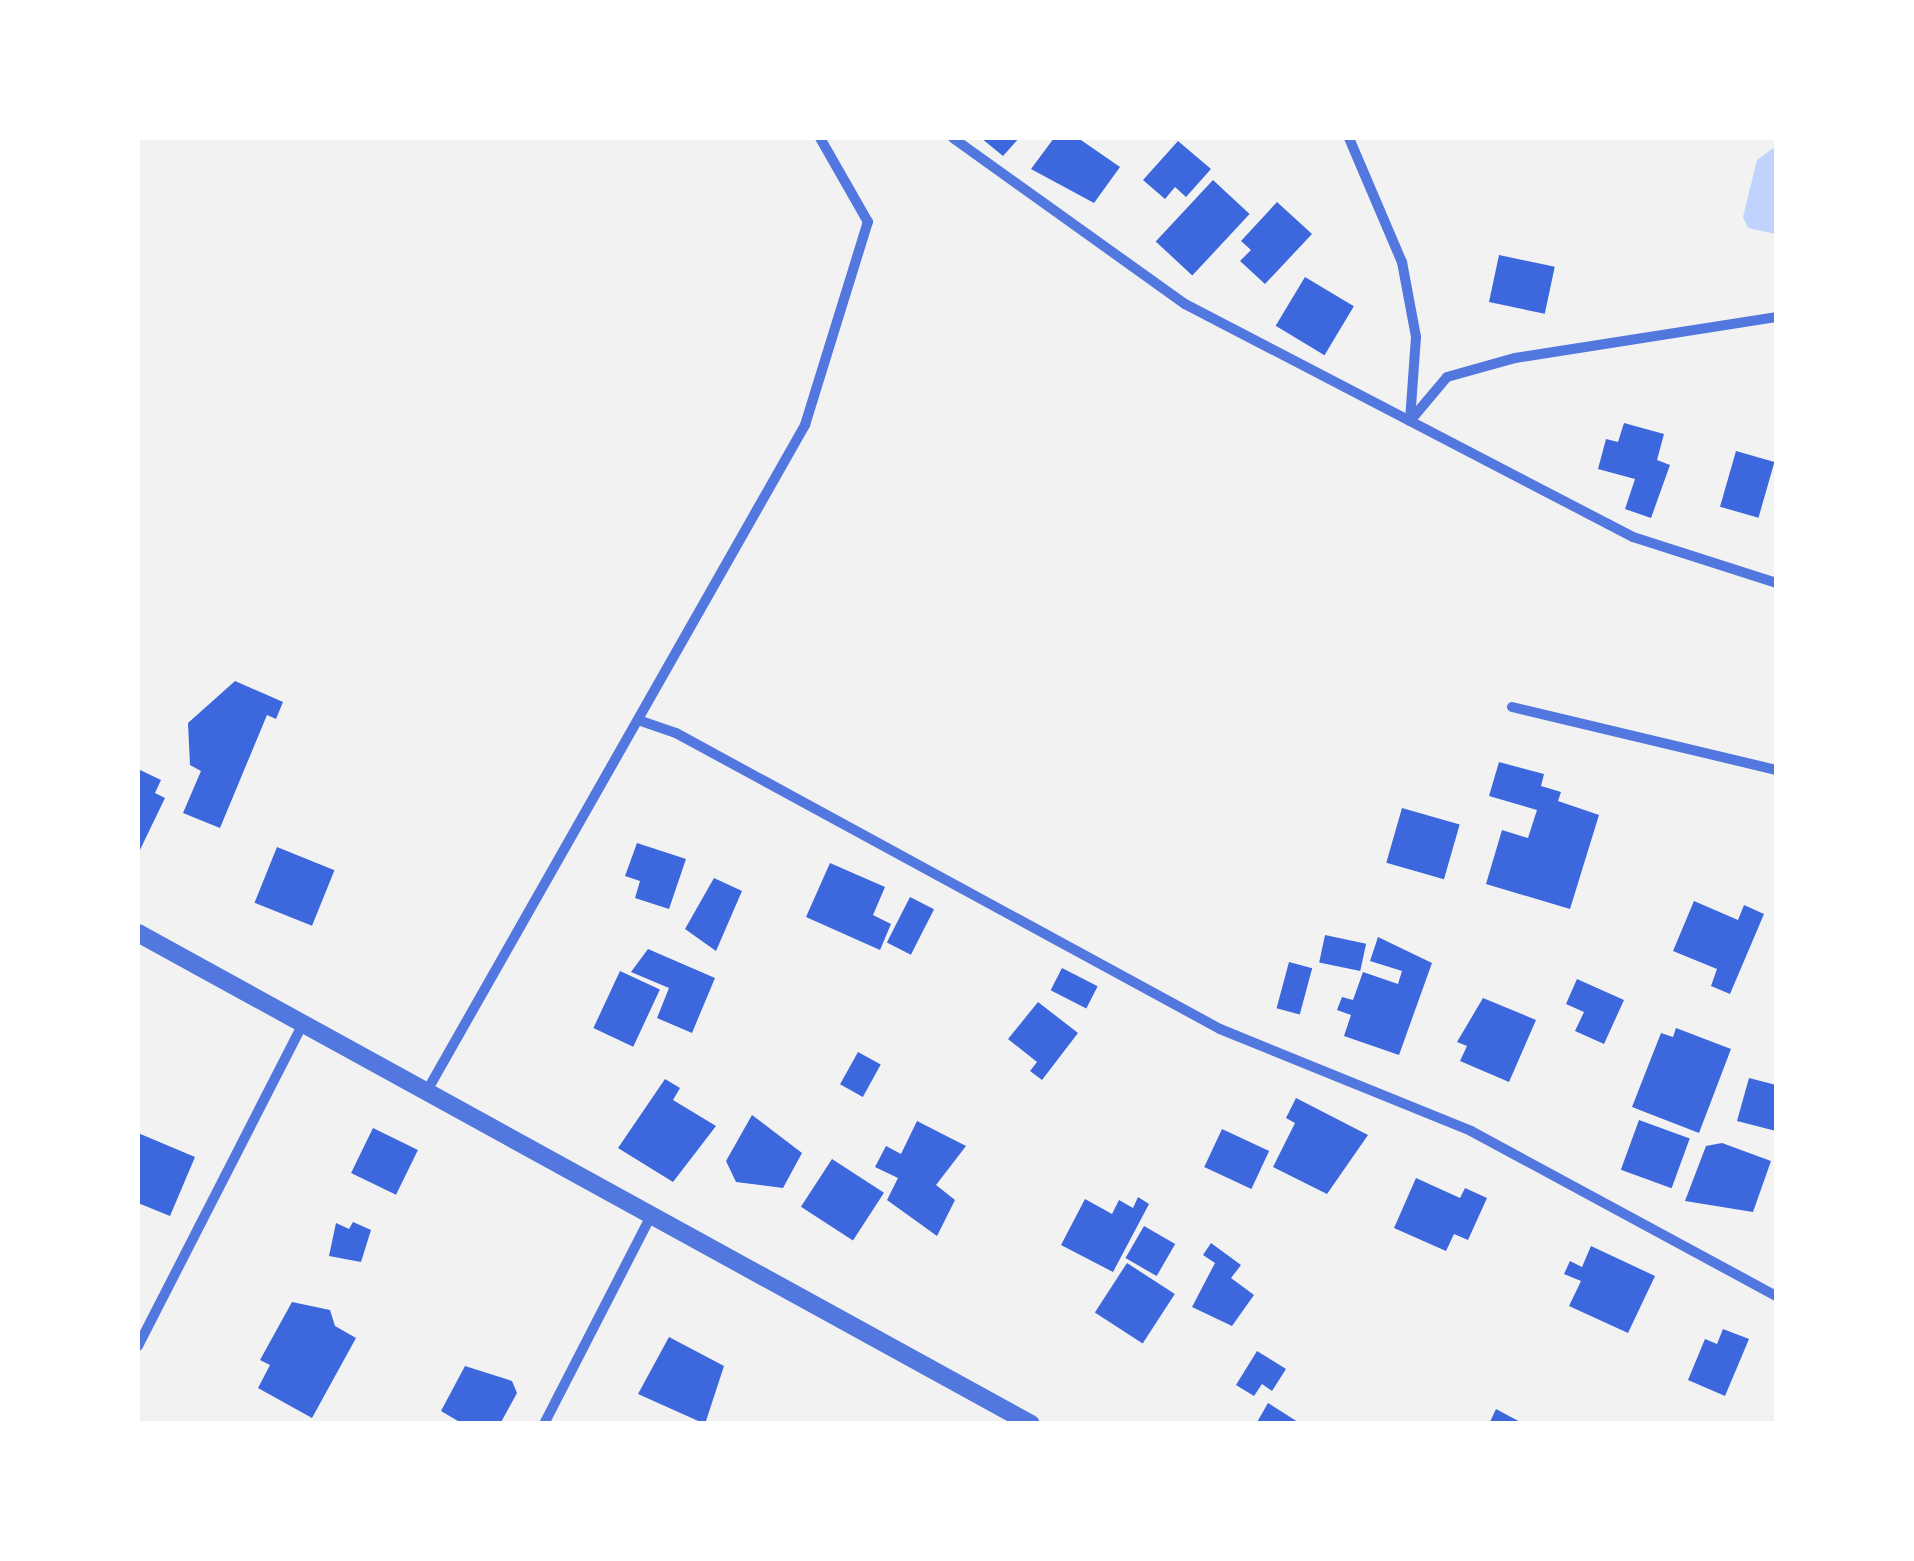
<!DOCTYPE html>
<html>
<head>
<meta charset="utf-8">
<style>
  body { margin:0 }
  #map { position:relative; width:1914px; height:1561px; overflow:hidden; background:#f2f2f2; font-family:"Exo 2",sans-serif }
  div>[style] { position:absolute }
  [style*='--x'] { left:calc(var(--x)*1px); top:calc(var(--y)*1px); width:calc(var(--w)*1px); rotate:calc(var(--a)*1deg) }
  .water>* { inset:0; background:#bfd3fe }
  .building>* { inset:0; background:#3d67dc; transform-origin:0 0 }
  .minor>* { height:10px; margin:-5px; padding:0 5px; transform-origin:5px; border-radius:5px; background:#5277de }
  .tertiary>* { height:18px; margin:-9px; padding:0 9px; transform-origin:9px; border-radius:9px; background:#5277de }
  span { translate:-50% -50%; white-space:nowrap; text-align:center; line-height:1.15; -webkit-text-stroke:10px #fff; paint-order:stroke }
  .frame { position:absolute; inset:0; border:140px solid #fff; pointer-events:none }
</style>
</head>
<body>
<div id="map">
  <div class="water">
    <div style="clip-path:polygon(1776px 146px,1776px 234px,1748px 228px,1743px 217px,1757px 160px)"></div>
  </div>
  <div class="building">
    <div style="clip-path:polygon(981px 138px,1019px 138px,1003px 156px)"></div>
    <div style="clip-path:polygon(1054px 138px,1078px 138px,1120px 167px,1094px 203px,1031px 169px)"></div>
    <div style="clip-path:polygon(1178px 141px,1211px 169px,1186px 197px,1175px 187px,1165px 199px,1143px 180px)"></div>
    <div style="left:1213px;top:180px;width:50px;height:84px;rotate:43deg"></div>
    <div style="clip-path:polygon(1277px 202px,1312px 234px,1265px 284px,1240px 261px,1251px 250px,1241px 241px)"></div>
    <div style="left:1499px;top:255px;width:57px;height:48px;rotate:12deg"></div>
    <div style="left:1305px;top:277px;width:57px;height:57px;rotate:31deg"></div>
    <div style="clip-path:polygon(1624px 423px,1664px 434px,1657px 460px,1670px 465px,1651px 518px,1625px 509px,1635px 479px,1598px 469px,1606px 439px,1618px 442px)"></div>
    <div style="left:1736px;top:451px;width:40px;height:58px;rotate:16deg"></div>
    <div style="clip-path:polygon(235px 681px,283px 702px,276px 719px,267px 715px,220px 828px,183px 813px,201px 771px,190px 765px,188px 723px)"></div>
    <div style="clip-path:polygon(1499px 762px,1544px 774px,1541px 786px,1561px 792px,1558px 801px,1599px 815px,1570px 909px,1486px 884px,1502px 830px,1528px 838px,1537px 810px,1489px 796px)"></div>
    <div style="clip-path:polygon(138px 769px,161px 780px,155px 793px,165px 798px,138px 854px)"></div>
    <div style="left:1402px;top:808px;width:60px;height:57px;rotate:16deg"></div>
    <div style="clip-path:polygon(637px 843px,686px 859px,669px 909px,635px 898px,640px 881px,625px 876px)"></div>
    <div style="left:277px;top:847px;width:62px;height:60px;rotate:22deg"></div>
    <div style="clip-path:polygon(830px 863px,885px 887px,873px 915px,891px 924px,880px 950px,806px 917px)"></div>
    <div style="clip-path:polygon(714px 878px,742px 891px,716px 951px,685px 929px)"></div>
    <div style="left:910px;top:897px;width:27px;height:51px;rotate:27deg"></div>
    <div style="clip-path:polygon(1694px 901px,1738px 920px,1744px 905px,1764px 914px,1730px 994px,1711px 986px,1717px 969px,1673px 951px)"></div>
    <div style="left:1325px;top:935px;width:42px;height:28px;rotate:12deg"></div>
    <div style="clip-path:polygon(1378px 937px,1432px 963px,1399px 1055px,1344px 1036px,1351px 1015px,1337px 1010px,1342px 997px,1353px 1000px,1363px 972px,1398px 984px,1402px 971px,1370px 961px)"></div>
    <div style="clip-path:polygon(648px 949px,715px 978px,692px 1033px,657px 1018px,669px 988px,631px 972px)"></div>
    <div style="left:1289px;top:962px;width:24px;height:48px;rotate:15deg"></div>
    <div style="left:1062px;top:968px;width:40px;height:25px;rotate:27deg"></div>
    <div style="left:620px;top:971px;width:44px;height:63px;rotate:25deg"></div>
    <div style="clip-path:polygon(1577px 979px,1624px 1000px,1604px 1044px,1575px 1031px,1584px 1012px,1566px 1004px)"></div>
    <div style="clip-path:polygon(1483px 998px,1536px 1020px,1509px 1082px,1460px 1061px,1467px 1046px,1457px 1042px)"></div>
    <div style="clip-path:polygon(1038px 1002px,1078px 1033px,1042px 1080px,1030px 1071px,1037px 1062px,1008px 1039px)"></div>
    <div style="clip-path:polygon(1676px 1028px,1731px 1049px,1699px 1133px,1632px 1107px,1661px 1033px,1673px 1037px)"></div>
    <div style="left:858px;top:1052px;width:26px;height:37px;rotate:29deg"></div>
    <div style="clip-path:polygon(1749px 1078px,1776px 1085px,1776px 1131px,1737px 1121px)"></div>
    <div style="clip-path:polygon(665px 1079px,680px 1088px,673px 1100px,716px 1126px,673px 1182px,618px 1148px)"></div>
    <div style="clip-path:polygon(1296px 1098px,1368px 1135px,1327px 1194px,1273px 1167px,1295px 1123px,1286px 1118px)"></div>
    <div style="clip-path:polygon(752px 1115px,802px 1153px,783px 1188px,736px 1182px,726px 1161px)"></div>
    <div style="left:1639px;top:1120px;width:54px;height:53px;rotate:20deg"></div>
    <div style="clip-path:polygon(917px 1121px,966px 1146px,936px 1185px,955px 1200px,937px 1236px,887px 1200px,898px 1178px,875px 1167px,886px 1146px,901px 1154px)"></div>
    <div style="left:373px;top:1128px;width:50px;height:50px;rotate:26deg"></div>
    <div style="left:1222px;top:1129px;width:52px;height:42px;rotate:25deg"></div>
    <div style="clip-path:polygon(138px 1133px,195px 1157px,170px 1216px,138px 1203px)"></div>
    <div style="clip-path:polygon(1722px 1143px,1771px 1161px,1753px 1212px,1685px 1201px,1706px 1146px)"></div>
    <div style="left:832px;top:1159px;width:62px;height:57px;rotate:33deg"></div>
    <div style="clip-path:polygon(1416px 1178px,1460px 1198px,1465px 1188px,1487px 1198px,1468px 1240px,1454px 1234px,1446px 1251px,1394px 1228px)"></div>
    <div style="clip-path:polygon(1138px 1197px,1149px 1204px,1113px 1272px,1061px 1245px,1085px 1199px,1112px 1214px,1119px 1200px,1133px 1208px)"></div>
    <div style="clip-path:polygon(353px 1222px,371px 1230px,361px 1262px,329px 1256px,336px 1223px,349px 1229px)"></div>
    <div style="left:1144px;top:1226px;width:36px;height:37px;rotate:30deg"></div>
    <div style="clip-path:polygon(1211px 1243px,1241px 1265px,1231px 1278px,1254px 1295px,1232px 1326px,1192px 1307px,1215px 1263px,1203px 1255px)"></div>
    <div style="clip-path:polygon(1591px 1246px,1655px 1276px,1628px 1333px,1569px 1306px,1581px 1281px,1564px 1274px,1570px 1261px,1582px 1267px)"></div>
    <div style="left:1127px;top:1263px;width:57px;height:59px;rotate:33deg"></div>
    <div style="clip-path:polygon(292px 1302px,330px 1310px,335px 1326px,356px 1338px,312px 1418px,258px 1388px,270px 1365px,260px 1360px)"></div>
    <div style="clip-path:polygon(1723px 1329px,1749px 1339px,1725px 1396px,1688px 1380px,1705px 1339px,1717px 1344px)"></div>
    <div style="clip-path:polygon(669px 1337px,724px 1366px,705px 1424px,638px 1394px)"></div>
    <div style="clip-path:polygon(1257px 1351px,1286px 1369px,1272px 1391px,1262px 1384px,1254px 1396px,1236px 1385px)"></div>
    <div style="clip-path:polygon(465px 1366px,512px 1381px,517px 1393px,500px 1424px,463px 1424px,441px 1411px)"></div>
    <div style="clip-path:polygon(1268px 1403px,1301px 1424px,1256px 1424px)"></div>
    <div style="clip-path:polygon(1496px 1409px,1524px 1424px,1489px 1424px)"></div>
  </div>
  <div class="minor">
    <div style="--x:953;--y:138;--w:285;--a:35.6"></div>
    <div style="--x:1185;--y:304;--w:505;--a:27.48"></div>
    <div style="--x:1633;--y:537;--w:150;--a:17.8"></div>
    <div style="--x:1349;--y:138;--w:135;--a:66.9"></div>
    <div style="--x:1402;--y:262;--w:76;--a:79.4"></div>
    <div style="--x:1416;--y:337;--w:84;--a:94.1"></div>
    <div style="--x:1410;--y:421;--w:57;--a:-49.9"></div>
    <div style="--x:1447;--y:377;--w:71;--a:-15.6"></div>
    <div style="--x:1515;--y:358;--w:264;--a:-8.9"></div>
    <div style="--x:1512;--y:707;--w:271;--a:13.4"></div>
    <div style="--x:638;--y:720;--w:40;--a:18.9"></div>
    <div style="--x:676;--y:733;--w:619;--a:28.55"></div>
    <div style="--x:1220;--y:1029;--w:271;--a:22.1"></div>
    <div style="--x:1471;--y:1131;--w:347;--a:28.4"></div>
    <div style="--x:428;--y:1089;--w:764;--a:-60.41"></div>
    <div style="--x:805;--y:425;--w:213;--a:-72.8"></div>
    <div style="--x:868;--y:222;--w:97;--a:-119.7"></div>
    <div style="--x:138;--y:1346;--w:364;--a:-62.9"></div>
    <div style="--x:544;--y:1424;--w:238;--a:-62.8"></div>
  </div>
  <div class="tertiary">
    <div style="--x:138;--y:933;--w:1019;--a:28.8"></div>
  </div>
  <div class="frame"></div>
</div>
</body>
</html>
